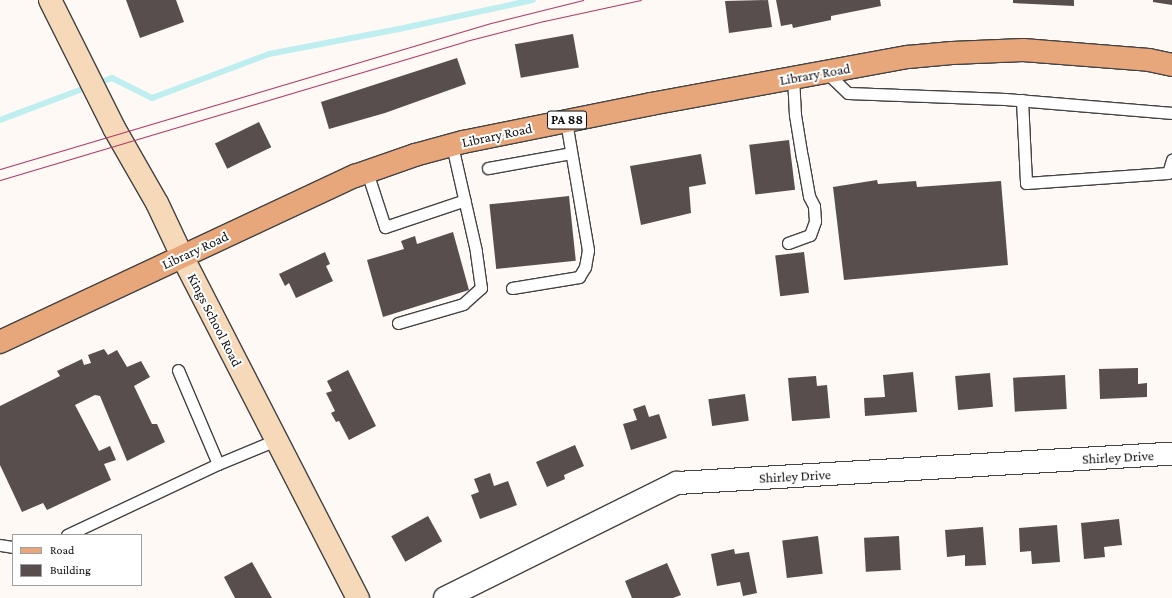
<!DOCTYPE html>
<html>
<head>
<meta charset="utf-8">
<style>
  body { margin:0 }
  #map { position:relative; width:1172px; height:598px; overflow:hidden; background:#fef9f5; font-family:"Crimson Pro",serif }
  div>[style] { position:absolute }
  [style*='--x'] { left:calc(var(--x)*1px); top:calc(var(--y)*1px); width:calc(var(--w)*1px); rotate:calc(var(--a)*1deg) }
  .stream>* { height:6px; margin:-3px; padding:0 3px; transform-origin:3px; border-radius:3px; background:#bfeef0 }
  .building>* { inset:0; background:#584e4e; transform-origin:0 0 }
  .roads { filter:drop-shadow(1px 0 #434343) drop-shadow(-1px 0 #434343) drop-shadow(0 1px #434343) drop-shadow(0 -1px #434343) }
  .lane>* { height:11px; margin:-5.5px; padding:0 5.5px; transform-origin:5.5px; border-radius:5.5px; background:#fff }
  .street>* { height:22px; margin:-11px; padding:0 11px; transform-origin:11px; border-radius:11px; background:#fff }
  .secondary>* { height:22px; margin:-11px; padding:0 11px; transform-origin:11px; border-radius:11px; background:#f6d9b8 }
  .primary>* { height:22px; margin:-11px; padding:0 11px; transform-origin:11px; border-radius:11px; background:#e8a77a }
  .tram>* { height:1px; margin:-0.5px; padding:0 0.5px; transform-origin:0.5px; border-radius:0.5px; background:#b13868 }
  span { translate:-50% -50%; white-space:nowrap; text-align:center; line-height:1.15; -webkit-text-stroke:4px #fff; paint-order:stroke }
  .shield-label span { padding:1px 3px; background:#fff; border:1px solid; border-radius:3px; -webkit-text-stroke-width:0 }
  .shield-label { font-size:13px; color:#101010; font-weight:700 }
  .street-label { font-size:14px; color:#101010 }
  .legend { position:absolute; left:12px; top:534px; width:130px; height:52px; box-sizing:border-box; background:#fff; border:1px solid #9f9f9f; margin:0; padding:5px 7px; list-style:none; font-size:12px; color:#101010 }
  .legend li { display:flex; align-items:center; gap:8px; height:20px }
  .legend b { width:20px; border:1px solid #9f9f9f }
</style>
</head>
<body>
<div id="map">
  <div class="stream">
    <div style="--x:0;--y:120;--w:120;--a:-20.6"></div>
    <div style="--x:112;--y:78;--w:45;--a:26.6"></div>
    <div style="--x:152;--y:98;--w:125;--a:-20.6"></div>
    <div style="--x:269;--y:54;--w:132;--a:-10.9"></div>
    <div style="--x:399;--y:29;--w:137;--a:-12.2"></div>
  </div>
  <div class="building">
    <div style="clip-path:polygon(126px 0,176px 0,184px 22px,140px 38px)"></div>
    <div style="clip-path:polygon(768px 0,772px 27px,729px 33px,725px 1px)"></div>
    <div style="clip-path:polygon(776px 0,880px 0,881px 6px,831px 16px,831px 20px,793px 28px,792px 24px,781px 26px)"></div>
    <div style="clip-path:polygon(1013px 0,1074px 0,1074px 6px,1013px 3px)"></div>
    <div style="clip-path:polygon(1153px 0,1172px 0,1172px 5px,1153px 2px)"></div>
    <div style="left:573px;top:34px;width:34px;height:59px;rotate:80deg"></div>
    <div style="clip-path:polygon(457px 58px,466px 84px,385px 113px,329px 129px,321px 102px)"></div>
    <div style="left:259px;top:122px;width:28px;height:49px;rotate:64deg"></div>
    <div style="left:789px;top:140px;width:50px;height:40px;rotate:83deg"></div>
    <div style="clip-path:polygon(701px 154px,706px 184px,689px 187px,691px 213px,641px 225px,630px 166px)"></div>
    <div style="clip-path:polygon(877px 180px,878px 184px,916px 181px,917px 187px,1001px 181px,1008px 265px,844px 280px,833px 187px)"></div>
    <div style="left:569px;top:196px;width:65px;height:80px;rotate:84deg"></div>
    <div style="clip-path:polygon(453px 232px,469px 290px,383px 317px,367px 260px,404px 249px,401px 241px,415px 236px,417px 244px)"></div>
    <div style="clip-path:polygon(325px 252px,330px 264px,326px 266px,333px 281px,296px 298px,289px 283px,285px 286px,279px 274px)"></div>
    <div style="left:804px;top:252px;width:41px;height:29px;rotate:83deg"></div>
    <div style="clip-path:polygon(104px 349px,108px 355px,117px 350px,127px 367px,141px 361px,150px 377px,134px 386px,152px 424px,157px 424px,165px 442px,127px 461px,100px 396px,95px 395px,75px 405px,99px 451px,110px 446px,116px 460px,104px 464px,111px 480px,47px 510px,43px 503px,22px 512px,0 465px,0 406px,60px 376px,57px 371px,82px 359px,84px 365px,91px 363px,88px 355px)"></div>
    <div style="clip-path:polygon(1138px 368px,1138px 384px,1147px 383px,1147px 397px,1100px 399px,1099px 369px)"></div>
    <div style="clip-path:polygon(348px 370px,376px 426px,349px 440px,339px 421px,336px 422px,331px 413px,335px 411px,326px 393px,332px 391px,327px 381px)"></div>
    <div style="clip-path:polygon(913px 372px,917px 412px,865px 416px,864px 398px,885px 397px,883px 375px)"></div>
    <div style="left:990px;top:373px;width:34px;height:35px;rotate:85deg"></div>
    <div style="left:1065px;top:375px;width:34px;height:52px;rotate:87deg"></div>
    <div style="clip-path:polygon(816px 376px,817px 386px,827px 385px,830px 418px,792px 421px,788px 378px)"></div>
    <div style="left:745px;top:394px;width:27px;height:37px;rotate:82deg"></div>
    <div style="clip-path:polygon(645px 405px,649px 417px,659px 414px,667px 438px,631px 450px,623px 424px,637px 420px,633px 409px)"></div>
    <div style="clip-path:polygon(575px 445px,584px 466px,564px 475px,565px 479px,547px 487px,536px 462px)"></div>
    <div style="clip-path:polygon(490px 473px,494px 486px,508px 481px,517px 505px,480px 519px,471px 495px,479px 492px,474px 479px)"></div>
    <div style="left:428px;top:516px;width:29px;height:42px;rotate:61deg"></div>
    <div style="clip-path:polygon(1119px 519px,1122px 545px,1104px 547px,1105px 557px,1084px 559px,1081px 523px)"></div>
    <div style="clip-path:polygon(1057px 525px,1060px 562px,1032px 564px,1031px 551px,1020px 552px,1019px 528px)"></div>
    <div style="clip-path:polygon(983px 527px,986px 565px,965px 566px,965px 555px,947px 557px,945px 530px)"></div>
    <div style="left:818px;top:536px;width:38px;height:36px;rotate:83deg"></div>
    <div style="left:899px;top:536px;width:34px;height:35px;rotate:87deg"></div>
    <div style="clip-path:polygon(734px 549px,735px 554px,749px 552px,757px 593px,743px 596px,740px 582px,717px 586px,711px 554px)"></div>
    <div style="clip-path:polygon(252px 562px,272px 598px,235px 598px,224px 577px)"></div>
    <div style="clip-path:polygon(667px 563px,681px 595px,673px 598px,632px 598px,625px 581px)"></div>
  </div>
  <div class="roads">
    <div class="lane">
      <div style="--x:826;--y:72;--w:30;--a:44"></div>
      <div style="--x:848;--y:93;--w:157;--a:2.2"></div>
      <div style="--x:1005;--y:99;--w:168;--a:4.8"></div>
      <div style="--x:1022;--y:100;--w:83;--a:87.2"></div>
      <div style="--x:1026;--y:183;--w:142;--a:-4"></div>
      <div style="--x:1168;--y:173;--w:14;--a:-73"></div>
      <div style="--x:488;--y:168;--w:84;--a:-10.2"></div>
      <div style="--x:367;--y:172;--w:58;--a:71.9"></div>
      <div style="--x:385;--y:227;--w:84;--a:-18.6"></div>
      <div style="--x:788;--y:243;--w:23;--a:-20"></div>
      <div style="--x:810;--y:235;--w:15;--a:-70"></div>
      <div style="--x:815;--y:221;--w:15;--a:-94"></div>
      <div style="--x:814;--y:206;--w:11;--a:-117"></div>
      <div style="--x:809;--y:196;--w:39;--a:-100"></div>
      <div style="--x:802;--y:158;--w:44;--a:-99.2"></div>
      <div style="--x:795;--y:115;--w:37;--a:-93"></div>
      <div style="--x:512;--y:288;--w:68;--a:-9.3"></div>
      <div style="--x:579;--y:277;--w:12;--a:-59"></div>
      <div style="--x:585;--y:267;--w:17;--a:-80"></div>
      <div style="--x:588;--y:250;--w:131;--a:-99.7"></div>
      <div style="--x:398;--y:323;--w:68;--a:-16.3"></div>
      <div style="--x:463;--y:304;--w:24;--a:-42"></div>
      <div style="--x:481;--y:288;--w:37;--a:-98"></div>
      <div style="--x:476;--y:251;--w:109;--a:-102.8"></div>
      <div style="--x:178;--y:370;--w:102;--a:66.9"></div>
      <div style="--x:67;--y:535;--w:167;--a:-25.2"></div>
      <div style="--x:218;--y:464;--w:63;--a:-22.5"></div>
      <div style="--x:0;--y:545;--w:13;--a:9"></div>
    </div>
    <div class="street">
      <div style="--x:445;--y:598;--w:259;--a:-26.4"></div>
      <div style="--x:677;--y:483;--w:496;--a:-3.4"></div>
    </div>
    <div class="secondary">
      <div style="--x:50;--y:0;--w:143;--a:63.4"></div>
      <div style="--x:114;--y:128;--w:86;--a:60.2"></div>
      <div style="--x:157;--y:203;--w:59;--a:64.7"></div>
      <div style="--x:182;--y:256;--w:385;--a:62.8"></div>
    </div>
    <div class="primary">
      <div style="--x:0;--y:342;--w:392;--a:-25.1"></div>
      <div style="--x:355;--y:176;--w:64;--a:-19.3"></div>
      <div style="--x:415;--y:155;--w:50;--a:-15.2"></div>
      <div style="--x:463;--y:142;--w:192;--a:-11.4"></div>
      <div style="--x:651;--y:104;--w:261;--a:-10.4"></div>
      <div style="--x:908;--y:57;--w:44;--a:-5.2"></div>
      <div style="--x:952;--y:53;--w:71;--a:-2.4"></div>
      <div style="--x:1023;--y:50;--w:126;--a:4.5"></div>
      <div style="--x:1149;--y:60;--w:24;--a:12"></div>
    </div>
  </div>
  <div class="tram">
    <div style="--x:0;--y:169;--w:512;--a:-16.56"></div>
    <div style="--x:491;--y:23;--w:95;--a:-14"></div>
    <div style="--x:0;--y:180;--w:486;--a:-16.6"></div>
    <div style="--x:466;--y:41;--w:81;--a:-14.4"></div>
    <div style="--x:544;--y:21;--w:99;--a:-12.2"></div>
  </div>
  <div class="shield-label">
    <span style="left:567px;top:120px">PA 88</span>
  </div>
  <div class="street-label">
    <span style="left:815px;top:74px;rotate:-10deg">Library Road</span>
    <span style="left:497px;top:135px;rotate:-12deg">Library Road</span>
    <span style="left:195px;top:250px;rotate:-25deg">Library Road</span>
    <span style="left:215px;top:320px;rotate:63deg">Kings School Road</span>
    <span style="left:1118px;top:457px;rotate:-3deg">Shirley Drive</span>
    <span style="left:795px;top:476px;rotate:-3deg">Shirley Drive</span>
  </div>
  <ul class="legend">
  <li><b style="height:5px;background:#e8a77a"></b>Road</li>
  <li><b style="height:11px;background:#584e4e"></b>Building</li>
  </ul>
</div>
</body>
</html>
